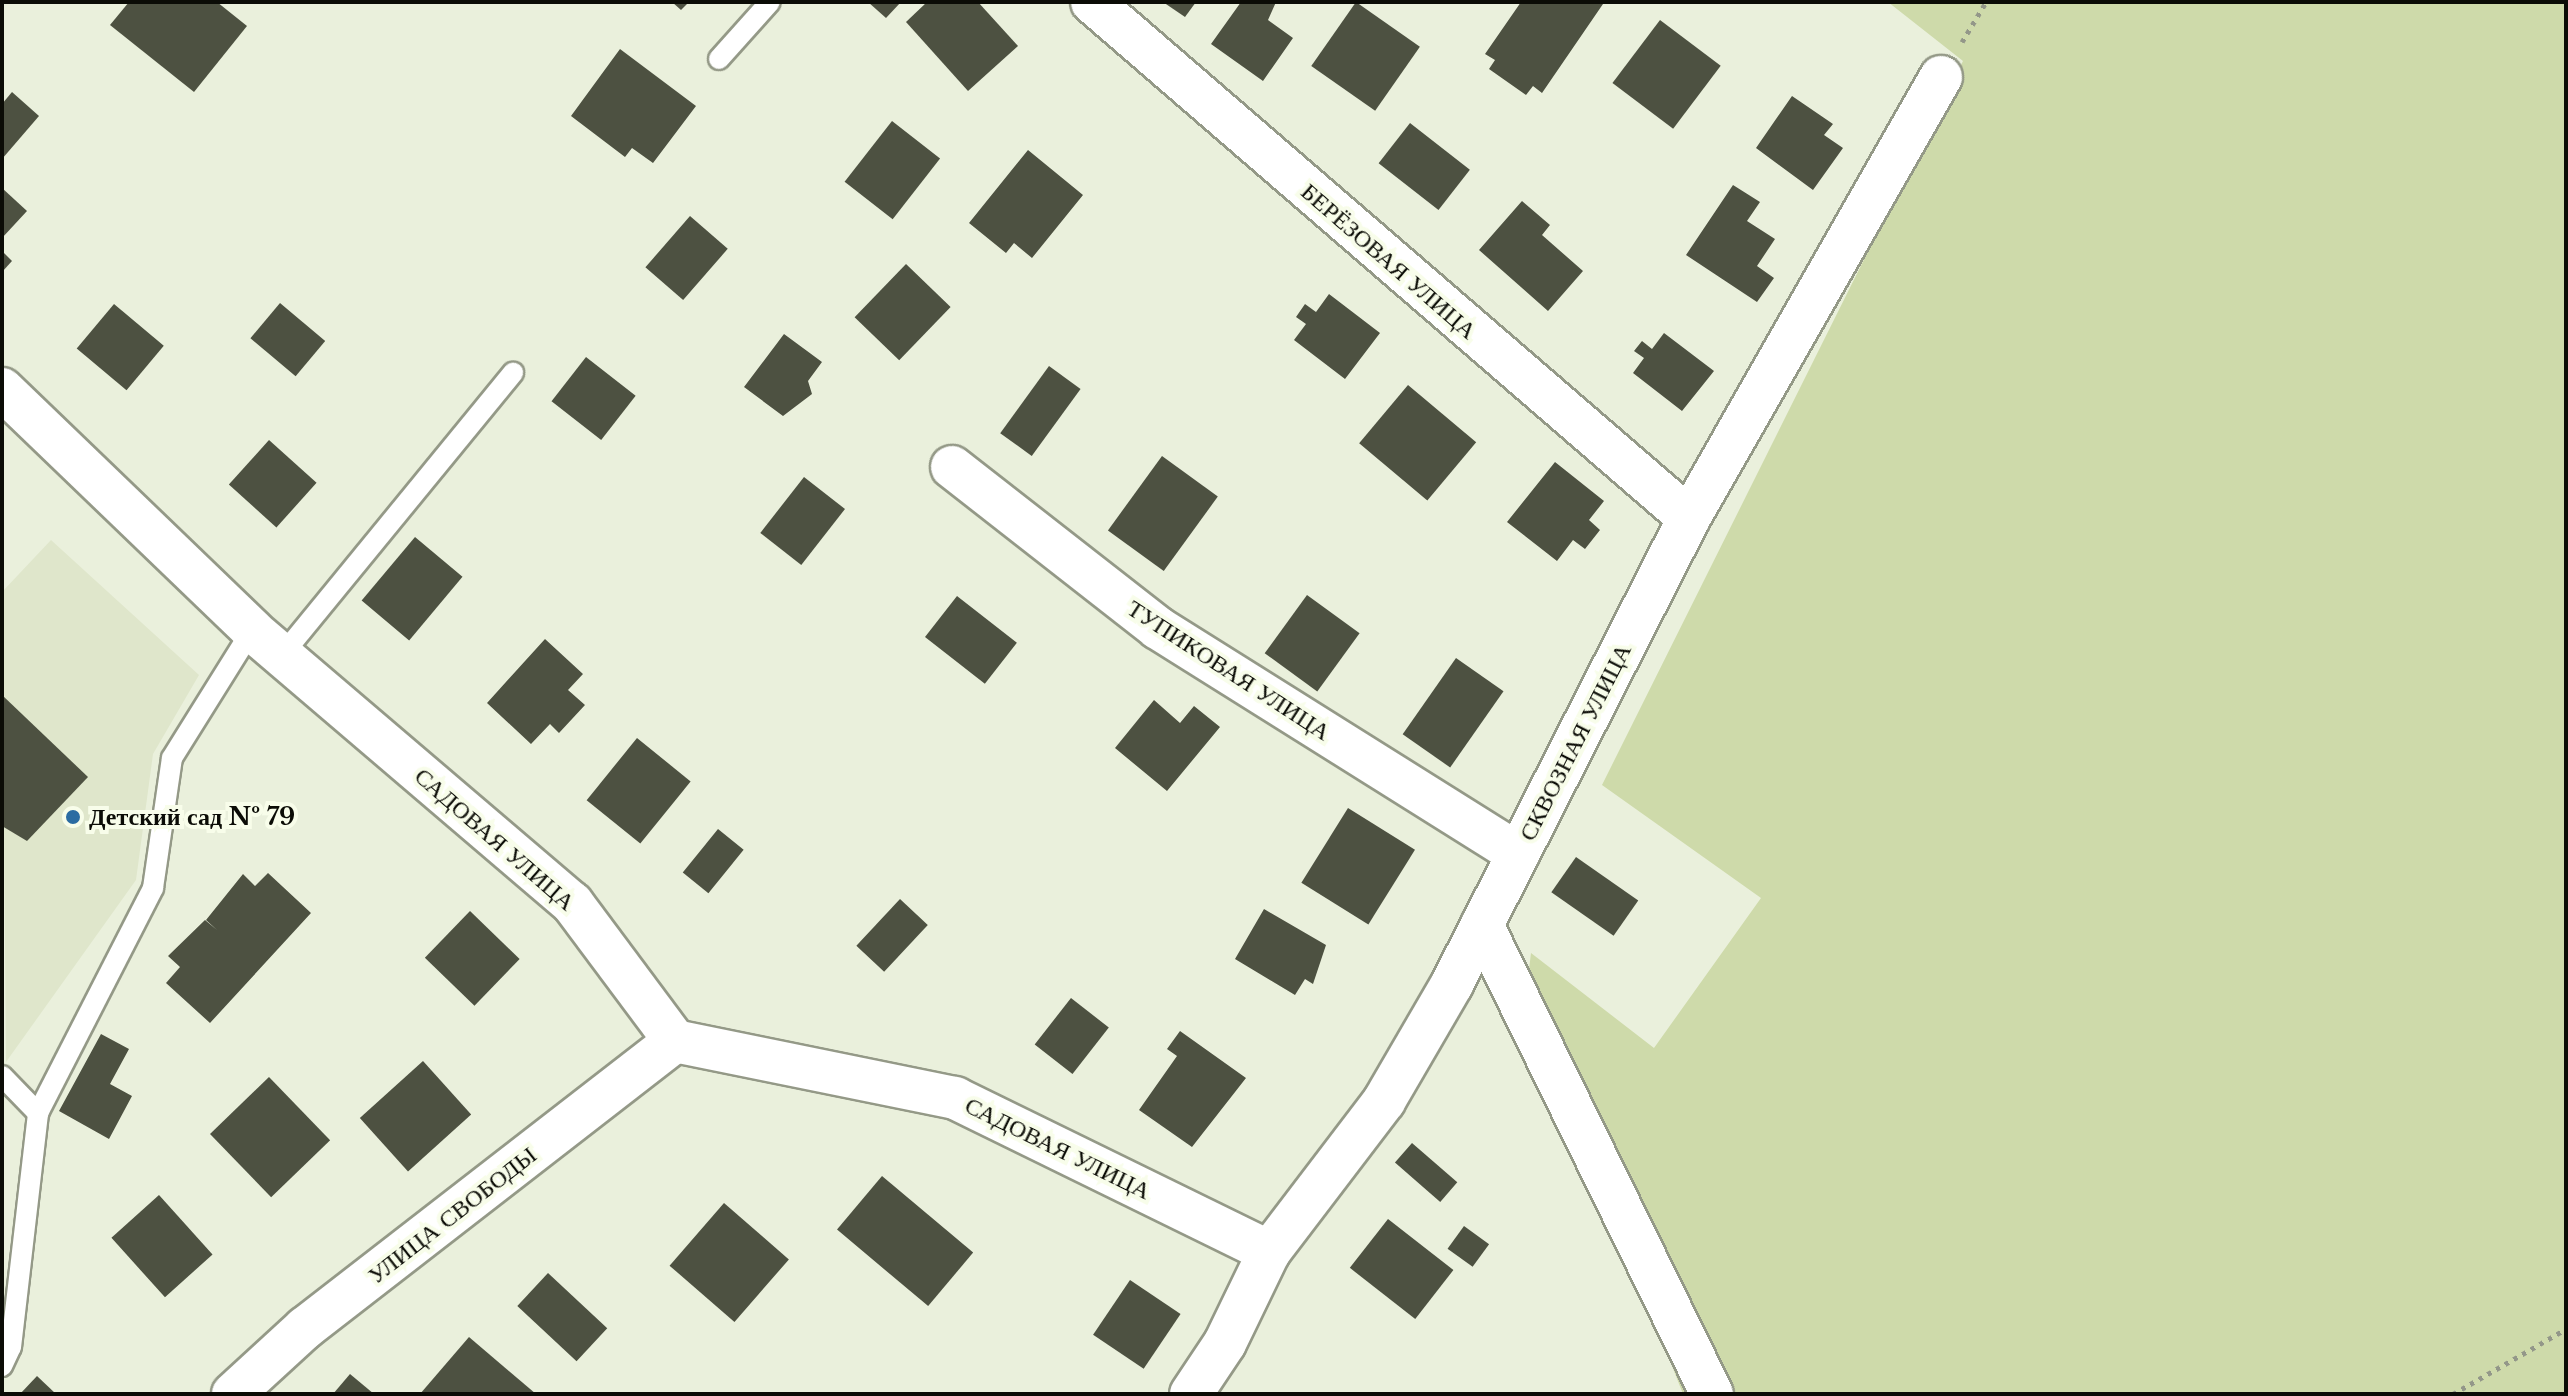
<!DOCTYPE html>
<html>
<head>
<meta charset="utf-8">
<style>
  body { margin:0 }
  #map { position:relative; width:2568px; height:1396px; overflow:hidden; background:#eaf0dc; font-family:"Libre Baskerville",serif }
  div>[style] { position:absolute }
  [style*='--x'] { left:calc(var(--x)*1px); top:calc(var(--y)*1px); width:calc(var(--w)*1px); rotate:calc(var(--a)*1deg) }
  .built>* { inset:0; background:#dfe6cb }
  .green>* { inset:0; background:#cedaaa }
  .building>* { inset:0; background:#4d5141; transform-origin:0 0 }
  .path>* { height:5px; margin-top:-2.5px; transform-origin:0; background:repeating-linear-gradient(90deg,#939789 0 4px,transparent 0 10px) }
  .roads { filter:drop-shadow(2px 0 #949987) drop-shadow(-2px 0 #949987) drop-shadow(0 2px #949987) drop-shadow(0 -2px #949987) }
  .service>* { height:20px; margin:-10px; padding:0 10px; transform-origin:10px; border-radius:10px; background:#fff }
  .minor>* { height:42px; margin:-21px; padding:0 21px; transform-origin:21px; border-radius:21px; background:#fff }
  .dots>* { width:22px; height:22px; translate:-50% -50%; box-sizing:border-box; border:4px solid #f8fdea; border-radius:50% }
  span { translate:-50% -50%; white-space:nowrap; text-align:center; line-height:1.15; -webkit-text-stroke:8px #f8fdea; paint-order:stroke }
  .street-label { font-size:24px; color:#0b0c06 }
  .poi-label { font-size:24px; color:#0b0c06; font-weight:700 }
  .left { translate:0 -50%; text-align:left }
  .frame { position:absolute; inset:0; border:4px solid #0b0c06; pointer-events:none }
</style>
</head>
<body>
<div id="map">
  <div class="built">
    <div style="clip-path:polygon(51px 540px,199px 675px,153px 754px,136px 880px,6px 1062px,2px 592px)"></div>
  </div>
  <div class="green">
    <div style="clip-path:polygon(1888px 2px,2566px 2px,2566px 1394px,1683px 1394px,1526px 994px,1531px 953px,1654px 1048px,1761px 898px,1602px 785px,1963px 61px)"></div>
  </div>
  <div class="building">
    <div style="clip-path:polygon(129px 2px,217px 2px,247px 26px,194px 92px,110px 25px)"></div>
    <div style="clip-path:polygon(672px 2px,689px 2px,681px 10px)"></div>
    <div style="clip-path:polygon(868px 2px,901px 2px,886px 18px)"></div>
    <div style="clip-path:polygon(927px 2px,978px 2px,1018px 46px,968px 91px,906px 22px)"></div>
    <div style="clip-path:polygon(1163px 2px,1196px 2px,1185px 17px)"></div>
    <div style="clip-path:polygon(1241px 2px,1276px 2px,1268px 20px,1293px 38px,1263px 81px,1211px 44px)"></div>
    <div style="left:1356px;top:2px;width:78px;height:78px;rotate:35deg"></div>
    <div style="clip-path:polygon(1521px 2px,1603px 4px,1542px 93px,1533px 86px,1526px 95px,1489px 69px,1495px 60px,1485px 54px)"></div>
    <div style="left:1660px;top:20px;width:76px;height:79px;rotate:37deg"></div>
    <div style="clip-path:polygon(620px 49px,696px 106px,653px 163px,632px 148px,625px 157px,571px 116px)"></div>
    <div style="clip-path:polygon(12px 92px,39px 116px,2px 159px,2px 104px)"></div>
    <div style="clip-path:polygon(1792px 96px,1833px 124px,1824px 135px,1843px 148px,1813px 190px,1756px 148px)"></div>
    <div style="left:892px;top:121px;width:61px;height:77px;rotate:38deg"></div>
    <div style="left:1410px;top:123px;width:76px;height:51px;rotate:38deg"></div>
    <div style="clip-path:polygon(1028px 150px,1083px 195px,1032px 258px,1014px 243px,1006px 253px,969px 223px)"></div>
    <div style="clip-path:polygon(1733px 185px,1760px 202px,1747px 221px,1775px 239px,1757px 266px,1774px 278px,1757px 302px,1686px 255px)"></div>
    <div style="clip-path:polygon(2px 188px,27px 211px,2px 238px)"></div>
    <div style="clip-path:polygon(1522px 201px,1550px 225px,1542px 235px,1583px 271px,1548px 311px,1479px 250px)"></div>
    <div style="left:690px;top:216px;width:50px;height:68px;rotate:41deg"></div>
    <div style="clip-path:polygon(2px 251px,12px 261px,2px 272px)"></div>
    <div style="left:906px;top:264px;width:62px;height:74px;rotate:44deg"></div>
    <div style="clip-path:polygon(1329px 294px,1380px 333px,1345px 379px,1294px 340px,1306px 324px,1296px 317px,1305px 304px,1316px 312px)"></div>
    <div style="left:280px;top:303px;width:59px;height:46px;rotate:40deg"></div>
    <div style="left:114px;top:304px;width:65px;height:58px;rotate:40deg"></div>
    <div style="clip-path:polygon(1664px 333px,1714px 371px,1682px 411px,1633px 373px,1644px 358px,1634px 351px,1642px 341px,1652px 349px)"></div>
    <div style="clip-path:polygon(784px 334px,822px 362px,808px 381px,812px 394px,783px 416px,744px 387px)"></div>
    <div style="left:586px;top:357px;width:63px;height:56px;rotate:38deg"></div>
    <div style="left:1049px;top:366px;width:39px;height:83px;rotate:36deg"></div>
    <div style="left:1408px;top:385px;width:89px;height:76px;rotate:40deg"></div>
    <div style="left:269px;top:440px;width:64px;height:60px;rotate:42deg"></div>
    <div style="left:1162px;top:456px;width:69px;height:92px;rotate:36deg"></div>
    <div style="clip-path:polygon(1555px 462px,1604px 501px,1589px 520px,1600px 530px,1585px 549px,1573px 540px,1557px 561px,1507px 522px)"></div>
    <div style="left:804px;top:477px;width:52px;height:71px;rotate:38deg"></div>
    <div style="left:415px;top:537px;width:62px;height:83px;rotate:40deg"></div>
    <div style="left:1307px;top:595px;width:65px;height:72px;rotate:36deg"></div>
    <div style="left:957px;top:596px;width:76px;height:52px;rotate:38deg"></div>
    <div style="clip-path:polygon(545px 639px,583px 674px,568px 690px,585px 705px,559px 733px,550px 724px,531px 744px,487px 703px)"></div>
    <div style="left:1456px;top:658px;width:58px;height:93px;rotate:35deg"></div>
    <div style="clip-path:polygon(2px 695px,88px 777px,27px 841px,2px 826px)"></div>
    <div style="clip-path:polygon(1154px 700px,1180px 723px,1194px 706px,1220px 727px,1167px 791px,1115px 748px)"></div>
    <div style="left:637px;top:738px;width:69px;height:80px;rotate:39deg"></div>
    <div style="left:1348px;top:808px;width:79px;height:88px;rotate:32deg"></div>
    <div style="left:718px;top:829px;width:33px;height:56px;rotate:39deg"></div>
    <div style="left:1576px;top:857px;width:76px;height:43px;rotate:35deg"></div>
    <div style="clip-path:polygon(268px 873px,311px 913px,210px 1023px,166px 983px,180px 967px,168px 956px,205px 920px,217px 930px,206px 920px,243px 874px,255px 886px)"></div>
    <div style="left:900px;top:899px;width:38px;height:64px;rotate:43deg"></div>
    <div style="clip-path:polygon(1264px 909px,1326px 945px,1313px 984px,1305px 979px,1295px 995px,1235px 959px)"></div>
    <div style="left:470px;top:911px;width:69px;height:65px;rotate:44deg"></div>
    <div style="left:1071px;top:998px;width:48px;height:59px;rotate:38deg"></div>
    <div style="clip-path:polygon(1180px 1031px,1246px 1078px,1192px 1147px,1139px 1110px,1177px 1056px,1167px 1049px)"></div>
    <div style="clip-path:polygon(101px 1034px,129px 1049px,110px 1084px,132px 1096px,109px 1139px,59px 1111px)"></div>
    <div style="left:423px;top:1061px;width:72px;height:85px;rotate:48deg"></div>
    <div style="left:269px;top:1077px;width:88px;height:82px;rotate:46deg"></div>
    <div style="left:1412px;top:1143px;width:60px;height:26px;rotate:41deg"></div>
    <div style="left:882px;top:1176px;width:119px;height:70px;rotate:40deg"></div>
    <div style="left:159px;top:1195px;width:80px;height:64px;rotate:48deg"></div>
    <div style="left:724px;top:1203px;width:86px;height:83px;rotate:41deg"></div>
    <div style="left:1388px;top:1219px;width:83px;height:62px;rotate:38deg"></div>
    <div style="left:1464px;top:1226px;width:31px;height:28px;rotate:36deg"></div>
    <div style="left:548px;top:1273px;width:81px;height:45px;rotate:43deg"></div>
    <div style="left:1130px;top:1280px;width:61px;height:66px;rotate:34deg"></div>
    <div style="clip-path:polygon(469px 1337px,536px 1394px,420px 1394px)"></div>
    <div style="clip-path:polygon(350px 1374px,374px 1394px,333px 1394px)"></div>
    <div style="clip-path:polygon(37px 1376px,56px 1394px,20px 1394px)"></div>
  </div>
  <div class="path">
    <div style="--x:1962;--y:42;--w:47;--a:-59"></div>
    <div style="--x:2453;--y:1394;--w:130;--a:-29.9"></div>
  </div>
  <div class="roads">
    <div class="service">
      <div style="--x:719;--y:59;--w:76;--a:-48.2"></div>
      <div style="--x:282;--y:655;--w:365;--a:-50.7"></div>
      <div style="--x:2;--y:1076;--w:52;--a:45.8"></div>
      <div style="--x:2;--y:1366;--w:21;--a:-65"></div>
      <div style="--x:11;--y:1347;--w:236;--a:-83.4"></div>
      <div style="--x:38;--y:1113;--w:253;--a:-62.9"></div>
      <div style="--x:153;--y:888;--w:131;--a:-81.7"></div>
      <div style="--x:172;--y:758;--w:151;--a:-58"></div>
    </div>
    <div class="minor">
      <div style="--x:1092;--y:2;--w:789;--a:40.84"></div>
      <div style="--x:2;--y:389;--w:347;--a:43.9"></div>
      <div style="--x:252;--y:630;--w:421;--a:40.5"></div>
      <div style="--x:572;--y:903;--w:172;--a:53.3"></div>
      <div style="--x:675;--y:1041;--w:286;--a:11.5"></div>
      <div style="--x:955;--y:1098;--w:350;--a:26.1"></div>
      <div style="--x:952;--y:467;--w:261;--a:38"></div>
      <div style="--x:1158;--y:628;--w:425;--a:32.1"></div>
      <div style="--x:1482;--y:925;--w:522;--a:63.88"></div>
      <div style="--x:233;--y:1394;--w:98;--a:-42.5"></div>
      <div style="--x:305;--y:1328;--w:468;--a:-37.8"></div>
      <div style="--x:1191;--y:1394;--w:61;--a:-56.3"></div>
      <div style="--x:1225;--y:1343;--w:101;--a:-64.2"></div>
      <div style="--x:1269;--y:1252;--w:190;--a:-52.7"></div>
      <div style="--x:1384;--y:1101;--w:135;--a:-59.8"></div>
      <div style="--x:1452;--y:984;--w:523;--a:-63.04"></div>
      <div style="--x:1689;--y:518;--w:508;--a:-60.26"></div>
    </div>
  </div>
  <div class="dots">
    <div style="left:73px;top:817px;background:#2b6ca2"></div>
  </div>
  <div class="street-label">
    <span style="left:1389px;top:261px;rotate:41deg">БЕРЁЗОВАЯ УЛИЦА</span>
    <span style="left:1229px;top:670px;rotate:33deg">ТУПИКОВАЯ УЛИЦА</span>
    <span style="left:1575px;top:742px;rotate:-63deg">СКВОЗНАЯ УЛИЦА</span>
    <span style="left:495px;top:839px;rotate:41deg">САДОВАЯ УЛИЦА</span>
    <span style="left:1058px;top:1148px;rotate:26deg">САДОВАЯ УЛИЦА</span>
    <span style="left:452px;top:1215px;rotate:-38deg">УЛИЦА СВОБОДЫ</span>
  </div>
  <div class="poi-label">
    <span class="left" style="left:89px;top:817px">Детский сад № 79</span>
  </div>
  <div class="frame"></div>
</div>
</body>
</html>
